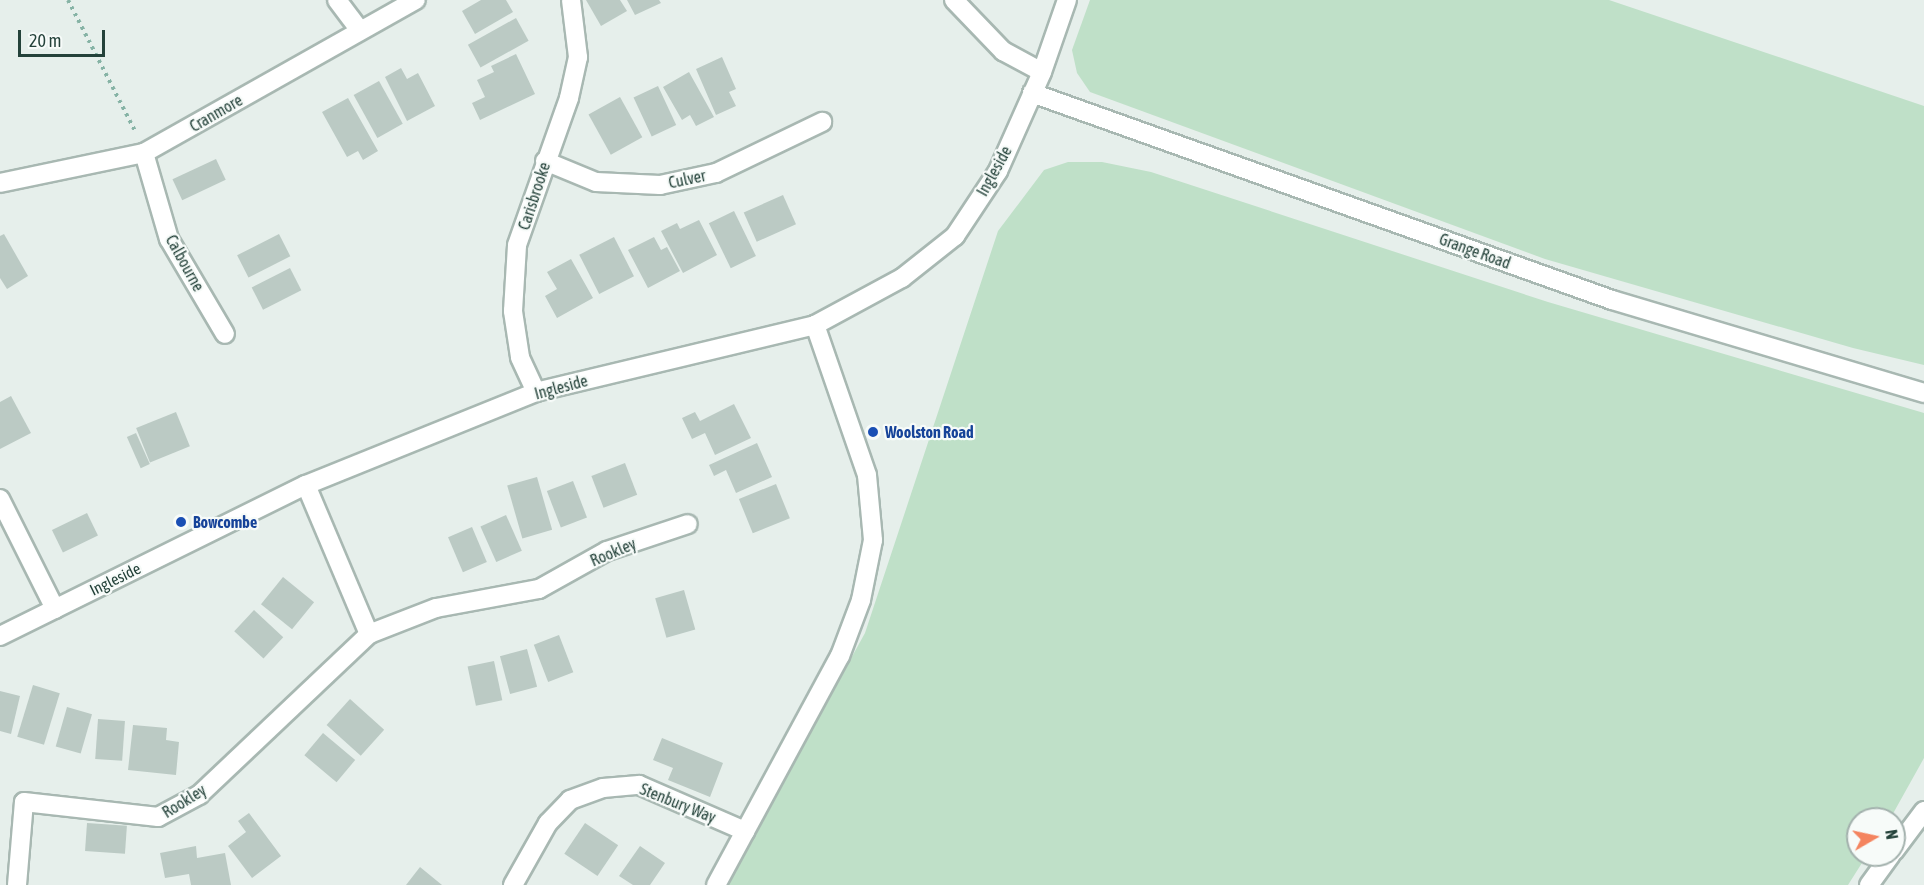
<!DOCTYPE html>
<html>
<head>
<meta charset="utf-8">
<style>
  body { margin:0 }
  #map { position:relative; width:1924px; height:885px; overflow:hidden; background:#e6efeb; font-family:"Asap Condensed",sans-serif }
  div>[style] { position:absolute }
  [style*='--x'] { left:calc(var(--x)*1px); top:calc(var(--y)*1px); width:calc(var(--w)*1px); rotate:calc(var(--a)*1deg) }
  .green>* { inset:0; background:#bfe0c8 }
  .building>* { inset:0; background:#bbcac4; transform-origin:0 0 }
  .path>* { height:4px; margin-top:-2px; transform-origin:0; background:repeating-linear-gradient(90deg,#86b3a5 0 3px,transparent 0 7.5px) }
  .roads { filter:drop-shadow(2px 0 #a8b8b2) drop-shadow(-2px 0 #a8b8b2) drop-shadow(0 2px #a8b8b2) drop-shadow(0 -2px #a8b8b2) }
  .minor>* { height:18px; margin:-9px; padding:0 9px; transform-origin:9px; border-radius:9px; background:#fff }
  .dots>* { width:16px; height:16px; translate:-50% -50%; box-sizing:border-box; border:3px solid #f7fbf9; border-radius:50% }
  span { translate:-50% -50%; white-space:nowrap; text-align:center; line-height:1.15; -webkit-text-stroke:4.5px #f7fbf9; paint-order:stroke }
  .street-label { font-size:16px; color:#24423a }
  .transit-label { font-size:16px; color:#164399; font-weight:700 }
  .left { translate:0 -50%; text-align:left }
  .north { position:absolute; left:1846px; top:807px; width:60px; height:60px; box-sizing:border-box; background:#f7fbf9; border:2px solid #a3b1ad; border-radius:50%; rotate:81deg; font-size:16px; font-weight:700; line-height:24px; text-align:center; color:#24423a }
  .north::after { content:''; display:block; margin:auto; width:21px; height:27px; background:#f4845f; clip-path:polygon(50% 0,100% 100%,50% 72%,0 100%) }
  .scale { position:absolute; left:18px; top:30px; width:87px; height:27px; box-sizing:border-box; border:3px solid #24423a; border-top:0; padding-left:8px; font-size:18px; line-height:21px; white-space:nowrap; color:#24423a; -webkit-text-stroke:4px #f7fbf9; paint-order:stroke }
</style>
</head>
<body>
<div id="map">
  <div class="green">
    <div style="clip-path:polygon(1090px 0,1609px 0,1924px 106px,1924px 365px,1853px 348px,1545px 259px,1090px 92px,1077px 73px,1072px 50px)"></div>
    <div style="clip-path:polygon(1068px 162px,1102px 162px,1151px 172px,1548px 302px,1924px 413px,1924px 758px,1890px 819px,1858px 819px,1858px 855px,1867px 855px,1848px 885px,726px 885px,865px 633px,998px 231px,1044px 170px)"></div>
  </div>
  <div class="building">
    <div style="clip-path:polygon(481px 0,506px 0,513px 12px,475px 34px,462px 11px)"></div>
    <div style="clip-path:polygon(586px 0,620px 0,627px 11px,601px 26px)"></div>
    <div style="clip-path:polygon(627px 0,659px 0,661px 3px,635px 15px)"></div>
    <div style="left:516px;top:18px;width:26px;height:55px;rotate:61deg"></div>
    <div style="clip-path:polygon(516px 54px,535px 94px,480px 120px,472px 103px,485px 97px,477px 80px,494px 72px,491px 66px)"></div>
    <div style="clip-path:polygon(722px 57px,736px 89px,729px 92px,736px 106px,716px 115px,696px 69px)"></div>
    <div style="clip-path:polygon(401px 68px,407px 79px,418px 73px,435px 106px,407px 121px,385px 77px)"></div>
    <div style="clip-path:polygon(689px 72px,714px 117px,696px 126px,690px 115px,682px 120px,663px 87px)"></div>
    <div style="left:379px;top:81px;width:49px;height:29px;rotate:61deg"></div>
    <div style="left:658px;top:86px;width:43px;height:27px;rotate:65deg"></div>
    <div style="left:620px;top:97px;width:46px;height:36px;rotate:61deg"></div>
    <div style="clip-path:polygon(348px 98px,378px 151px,363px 160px,358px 151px,347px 157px,322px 112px)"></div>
    <div style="left:216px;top:159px;width:23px;height:48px;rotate:65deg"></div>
    <div style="left:783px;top:195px;width:32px;height:43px;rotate:66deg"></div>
    <div style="left:734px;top:211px;width:50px;height:28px;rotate:64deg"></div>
    <div style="clip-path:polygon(699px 220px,717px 255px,683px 273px,661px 231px,677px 223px,680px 229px)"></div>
    <div style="clip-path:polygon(4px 234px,28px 276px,7px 289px,0 278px,0 236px)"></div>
    <div style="left:279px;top:234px;width:25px;height:47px;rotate:63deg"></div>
    <div style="left:614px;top:237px;width:44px;height:39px;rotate:63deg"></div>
    <div style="clip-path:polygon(654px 237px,661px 250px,667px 247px,680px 271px,648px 288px,628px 250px)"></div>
    <div style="clip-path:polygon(571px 259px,593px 298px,557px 318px,545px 296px,557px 289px,547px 272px)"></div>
    <div style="left:290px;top:268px;width:25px;height:43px;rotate:63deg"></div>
    <div style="clip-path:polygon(11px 396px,31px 433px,0 449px,0 402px)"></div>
    <div style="clip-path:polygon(734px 404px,751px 438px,715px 455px,705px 433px,692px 439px,682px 418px,695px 412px,700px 421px)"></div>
    <div style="left:176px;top:412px;width:37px;height:43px;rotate:68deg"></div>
    <div style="left:136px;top:433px;width:34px;height:10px;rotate:66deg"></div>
    <div style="clip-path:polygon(757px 443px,772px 477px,736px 493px,726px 470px,714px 476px,709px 465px)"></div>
    <div style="left:625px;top:463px;width:34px;height:36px;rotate:69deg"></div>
    <div style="left:537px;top:477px;width:55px;height:31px;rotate:74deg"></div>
    <div style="left:573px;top:481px;width:39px;height:28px;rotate:69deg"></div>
    <div style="left:776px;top:484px;width:37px;height:40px;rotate:68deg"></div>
    <div style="left:87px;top:513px;width:25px;height:39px;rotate:64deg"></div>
    <div style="left:506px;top:515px;width:39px;height:28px;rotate:66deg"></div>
    <div style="left:472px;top:527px;width:38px;height:26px;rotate:67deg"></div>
    <div style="left:283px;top:577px;width:40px;height:35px;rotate:39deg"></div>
    <div style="left:684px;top:590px;width:41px;height:30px;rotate:74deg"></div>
    <div style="left:254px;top:610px;width:40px;height:29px;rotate:43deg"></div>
    <div style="left:559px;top:635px;width:40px;height:27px;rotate:69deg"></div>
    <div style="left:527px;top:649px;width:39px;height:28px;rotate:75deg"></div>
    <div style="left:494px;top:661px;width:40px;height:27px;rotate:78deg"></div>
    <div style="left:33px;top:685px;width:28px;height:54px;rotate:17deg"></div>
    <div style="clip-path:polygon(0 691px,20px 696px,11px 734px,0 731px)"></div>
    <div style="left:350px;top:699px;width:46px;height:35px;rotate:42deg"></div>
    <div style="left:67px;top:707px;width:26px;height:41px;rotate:16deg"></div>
    <div style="left:98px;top:719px;width:27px;height:40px;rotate:4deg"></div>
    <div style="clip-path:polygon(133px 725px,167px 728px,166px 740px,179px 742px,176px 775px,128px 770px)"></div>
    <div style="left:323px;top:733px;width:42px;height:29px;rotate:40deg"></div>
    <div style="clip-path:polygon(662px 738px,723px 763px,710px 797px,668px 780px,673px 768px,653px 760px)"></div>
    <div style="clip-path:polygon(249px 813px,281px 856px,252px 878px,228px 846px,246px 832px,238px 821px)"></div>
    <div style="left:87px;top:823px;width:40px;height:28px;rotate:4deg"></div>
    <div style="left:585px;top:823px;width:40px;height:37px;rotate:34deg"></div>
    <div style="clip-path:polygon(196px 846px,197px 858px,225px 853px,231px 885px,191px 885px,189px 874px,165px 878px,160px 853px)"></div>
    <div style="clip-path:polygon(640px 846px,665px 863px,650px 885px,633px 885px,619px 876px)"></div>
    <div style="clip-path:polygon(420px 867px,442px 885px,406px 885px)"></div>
  </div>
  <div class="path">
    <div style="--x:68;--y:0;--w:149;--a:62.9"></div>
  </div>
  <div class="roads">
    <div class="minor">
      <div style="--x:337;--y:0;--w:38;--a:53"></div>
      <div style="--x:954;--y:0;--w:71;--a:46.1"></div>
      <div style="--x:1003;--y:51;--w:44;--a:28.3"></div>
      <div style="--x:1032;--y:93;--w:616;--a:19.64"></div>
      <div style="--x:1612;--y:300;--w:326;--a:16.6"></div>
      <div style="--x:144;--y:153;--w:90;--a:73.8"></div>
      <div style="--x:169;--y:239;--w:110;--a:59.5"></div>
      <div style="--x:545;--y:161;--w:55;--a:22.4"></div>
      <div style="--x:596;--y:182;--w:64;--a:2.7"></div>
      <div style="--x:660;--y:185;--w:57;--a:-12.1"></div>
      <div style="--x:716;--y:173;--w:118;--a:-25.7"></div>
      <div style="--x:0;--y:183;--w:147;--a:-11.8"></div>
      <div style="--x:144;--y:153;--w:312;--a:-29.4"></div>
      <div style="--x:536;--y:392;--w:38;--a:-115"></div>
      <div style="--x:520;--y:357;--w:47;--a:-98.7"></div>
      <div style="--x:513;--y:311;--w:66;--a:-86.5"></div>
      <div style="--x:517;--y:245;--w:156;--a:-70.5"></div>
      <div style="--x:569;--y:98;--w:42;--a:-77.6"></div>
      <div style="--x:578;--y:57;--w:57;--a:-97"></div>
      <div style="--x:306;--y:485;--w:162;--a:67.1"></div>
      <div style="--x:0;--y:499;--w:123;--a:63.4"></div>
      <div style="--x:0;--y:636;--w:341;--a:-26.3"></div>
      <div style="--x:306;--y:485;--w:248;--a:-22"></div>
      <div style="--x:536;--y:392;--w:287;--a:-13.5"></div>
      <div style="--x:815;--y:325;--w:99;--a:-28.4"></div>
      <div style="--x:902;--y:278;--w:68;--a:-38.4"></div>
      <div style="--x:955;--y:236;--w:78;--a:-56.5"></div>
      <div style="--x:998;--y:171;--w:108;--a:-66"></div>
      <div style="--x:1042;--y:72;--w:76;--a:-70.9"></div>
      <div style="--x:1894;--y:851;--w:50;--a:-53.1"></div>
      <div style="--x:17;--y:885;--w:83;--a:-85.2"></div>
      <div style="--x:24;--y:802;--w:135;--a:6.4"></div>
      <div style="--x:158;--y:817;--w:47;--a:-28.2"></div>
      <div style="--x:199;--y:795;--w:234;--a:-43.4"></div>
      <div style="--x:369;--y:634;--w:72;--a:-21.2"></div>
      <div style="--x:436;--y:608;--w:105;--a:-10.5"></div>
      <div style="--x:539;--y:589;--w:78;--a:-29.2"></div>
      <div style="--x:607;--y:551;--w:85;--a:-18.4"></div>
      <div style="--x:513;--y:885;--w:71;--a:-60.6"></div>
      <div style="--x:548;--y:823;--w:32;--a:-46"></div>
      <div style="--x:570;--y:800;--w:35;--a:-20"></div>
      <div style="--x:603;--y:788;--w:36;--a:-5"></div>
      <div style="--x:639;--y:785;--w:116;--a:23.5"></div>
      <div style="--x:716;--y:885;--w:260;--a:-61.6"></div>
      <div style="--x:840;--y:656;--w:60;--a:-69.4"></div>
      <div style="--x:861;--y:600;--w:61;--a:-78.7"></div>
      <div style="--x:873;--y:540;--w:65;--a:-95.3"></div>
      <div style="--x:867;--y:475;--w:159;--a:-109.1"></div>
      <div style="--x:1869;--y:885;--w:37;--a:-54"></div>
    </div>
  </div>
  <div class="dots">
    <div style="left:873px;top:432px;background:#1a4fb4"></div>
    <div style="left:181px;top:522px;background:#1a4fb4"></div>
  </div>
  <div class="street-label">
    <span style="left:216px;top:113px;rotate:-30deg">Cranmore</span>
    <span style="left:994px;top:171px;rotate:-61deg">Ingleside</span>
    <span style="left:687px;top:179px;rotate:-12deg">Culver</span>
    <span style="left:534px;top:196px;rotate:-72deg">Carisbrooke</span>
    <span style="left:1475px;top:251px;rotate:20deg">Grange Road</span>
    <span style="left:185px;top:263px;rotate:61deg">Calbourne</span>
    <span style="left:561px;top:387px;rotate:-15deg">Ingleside</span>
    <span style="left:613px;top:552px;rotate:-23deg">Rookley</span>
    <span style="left:115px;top:579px;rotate:-26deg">Ingleside</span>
    <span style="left:184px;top:801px;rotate:-32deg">Rookley</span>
    <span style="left:678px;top:803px;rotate:22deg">Stenbury Way</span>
  </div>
  <div class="transit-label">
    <span class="left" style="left:885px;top:432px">Woolston Road</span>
    <span class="left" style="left:193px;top:522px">Bowcombe</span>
  </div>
  <div class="north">N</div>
  <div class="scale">20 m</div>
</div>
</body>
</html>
